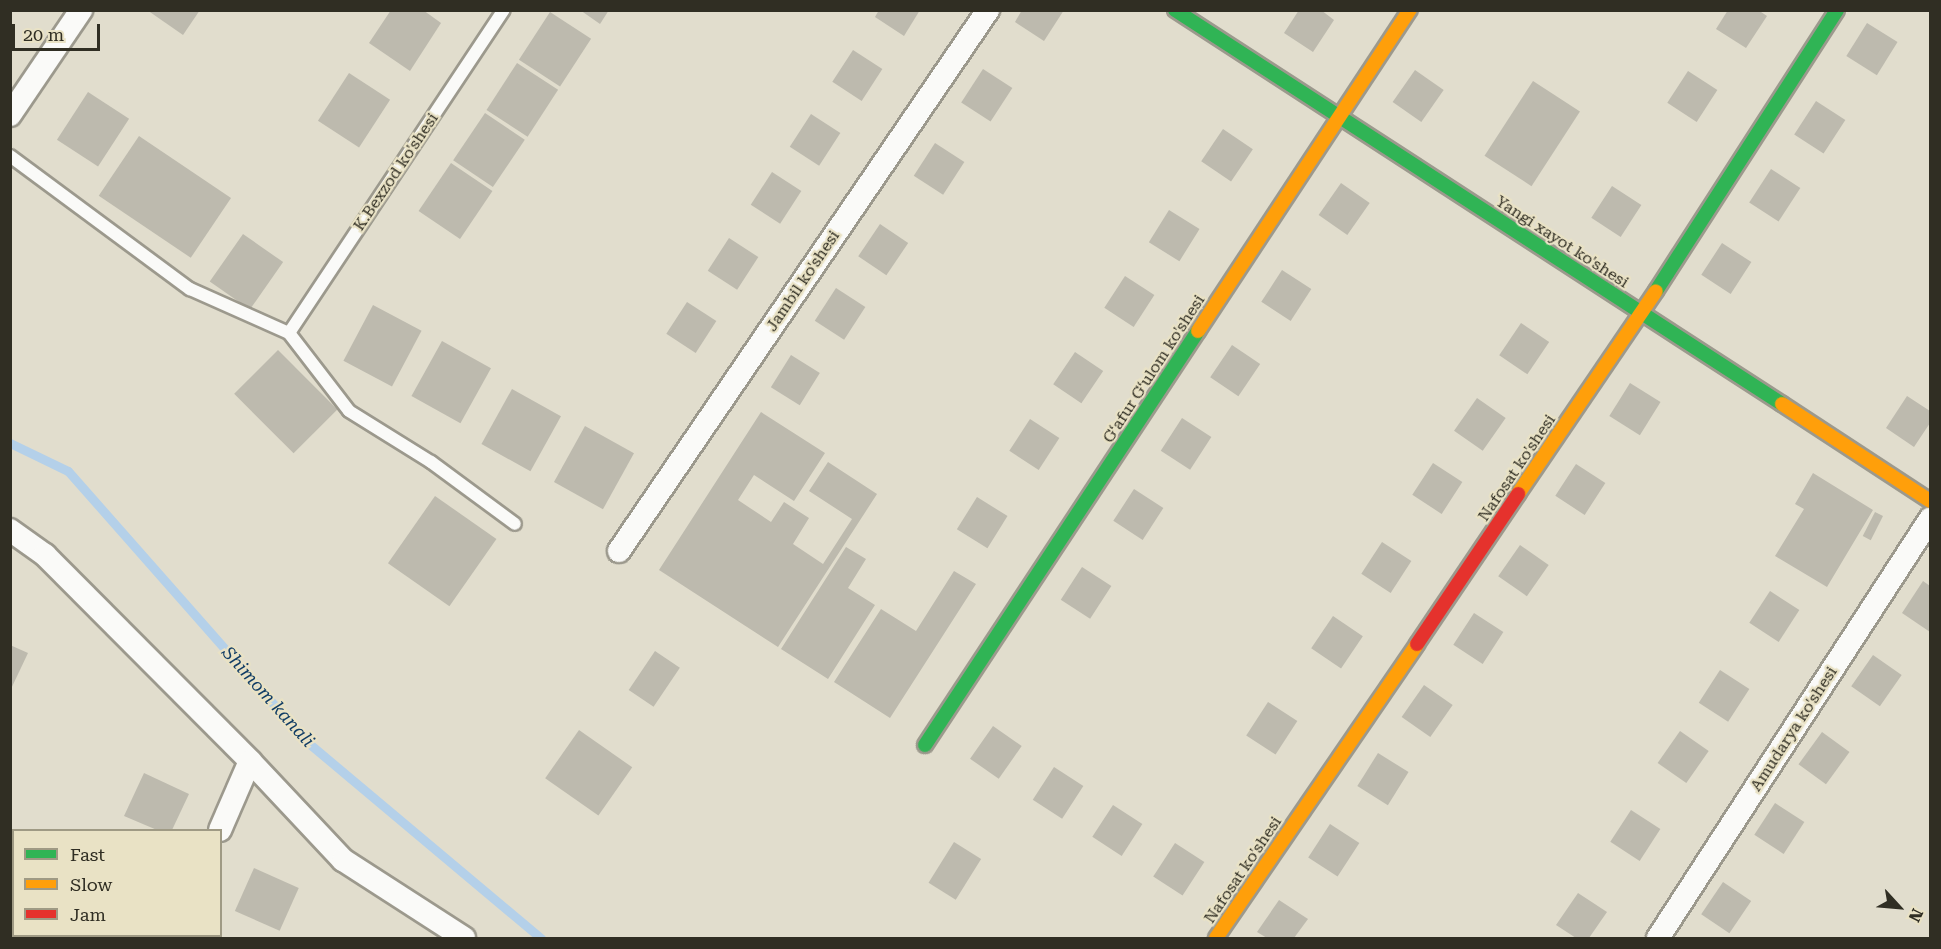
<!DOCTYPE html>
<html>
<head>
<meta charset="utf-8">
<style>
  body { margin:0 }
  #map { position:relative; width:1941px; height:949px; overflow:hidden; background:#e1ddcd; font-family:"Roboto Serif",serif }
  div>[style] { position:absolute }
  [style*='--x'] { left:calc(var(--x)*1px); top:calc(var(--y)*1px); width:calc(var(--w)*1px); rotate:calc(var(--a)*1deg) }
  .stream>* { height:9px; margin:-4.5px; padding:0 4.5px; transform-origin:4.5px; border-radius:4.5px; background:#b4d0e9 }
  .building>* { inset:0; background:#bdbaae; transform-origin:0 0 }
  .roads { filter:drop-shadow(2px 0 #9c998d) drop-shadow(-2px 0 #9c998d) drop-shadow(0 2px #9c998d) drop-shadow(0 -2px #9c998d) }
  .lane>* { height:12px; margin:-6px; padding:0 6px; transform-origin:6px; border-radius:6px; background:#fafaf8 }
  .street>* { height:22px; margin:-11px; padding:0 11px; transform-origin:11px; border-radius:11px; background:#fafaf8 }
  .fast>* { height:14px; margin:-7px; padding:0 7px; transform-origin:7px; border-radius:7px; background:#30b455 }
  .slow>* { height:14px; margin:-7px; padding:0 7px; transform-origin:7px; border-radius:7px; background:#ff9f0a }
  .jam>* { height:14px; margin:-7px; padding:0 7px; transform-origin:7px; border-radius:7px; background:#e5322d }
  span { translate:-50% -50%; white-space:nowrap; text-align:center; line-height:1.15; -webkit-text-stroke:4.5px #e9e2c5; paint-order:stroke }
  .street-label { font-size:16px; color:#302e23 }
  .water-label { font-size:18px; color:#113d65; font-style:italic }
  .frame { position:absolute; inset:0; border:12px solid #302e23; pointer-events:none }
  .legend { position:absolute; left:12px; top:829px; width:210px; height:108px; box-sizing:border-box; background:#e9e2c5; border:2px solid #9f9a84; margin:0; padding:8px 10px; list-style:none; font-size:18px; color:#302e23 }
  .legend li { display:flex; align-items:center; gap:12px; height:30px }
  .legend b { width:30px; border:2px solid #9f9a84 }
  .north { position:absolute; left:1869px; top:877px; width:60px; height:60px; -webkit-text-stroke:4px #e9e2c5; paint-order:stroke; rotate:116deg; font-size:16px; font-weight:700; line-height:24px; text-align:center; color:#302e23 }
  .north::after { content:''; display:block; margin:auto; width:21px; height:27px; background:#302e23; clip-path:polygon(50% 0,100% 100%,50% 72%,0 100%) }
  .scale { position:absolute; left:12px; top:24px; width:88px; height:27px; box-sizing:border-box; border:3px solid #302e23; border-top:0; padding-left:8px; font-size:18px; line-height:21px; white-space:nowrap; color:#302e23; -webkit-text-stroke:4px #e9e2c5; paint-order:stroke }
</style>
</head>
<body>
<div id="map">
  <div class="stream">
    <div style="--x:10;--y:443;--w:64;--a:25.8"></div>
    <div style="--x:68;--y:471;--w:360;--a:48.6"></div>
    <div style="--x:306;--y:741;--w:307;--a:40"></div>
  </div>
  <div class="building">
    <div style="clip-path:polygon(147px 10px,200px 10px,183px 35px)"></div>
    <div style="clip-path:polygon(391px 10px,423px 10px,441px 23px,410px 71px,369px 43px)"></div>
    <div style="clip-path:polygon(580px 10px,609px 10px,600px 24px)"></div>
    <div style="clip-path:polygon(879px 10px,920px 10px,904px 36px,875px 17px)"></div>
    <div style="clip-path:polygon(1022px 10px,1064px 10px,1044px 41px,1015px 22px)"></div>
    <div style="clip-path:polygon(1299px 10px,1321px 10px,1334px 20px,1313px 52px,1284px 33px)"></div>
    <div style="clip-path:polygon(1728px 10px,1758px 10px,1767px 16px,1746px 48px,1716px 29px)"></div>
    <div style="left:550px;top:12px;width:49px;height:57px;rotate:33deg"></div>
    <div style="left:1867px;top:23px;width:36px;height:39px;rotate:32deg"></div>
    <div style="left:853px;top:50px;width:35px;height:38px;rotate:33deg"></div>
    <div style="left:517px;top:63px;width:49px;height:56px;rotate:33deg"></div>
    <div style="left:983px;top:69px;width:35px;height:40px;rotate:33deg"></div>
    <div style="left:1415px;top:70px;width:35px;height:39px;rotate:35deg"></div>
    <div style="left:1688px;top:71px;width:35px;height:38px;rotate:33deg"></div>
    <div style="left:349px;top:73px;width:49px;height:57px;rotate:33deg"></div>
    <div style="left:1533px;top:81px;width:56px;height:89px;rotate:33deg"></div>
    <div style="left:88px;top:92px;width:49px;height:57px;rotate:33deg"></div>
    <div style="left:1816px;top:101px;width:35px;height:40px;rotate:33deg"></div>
    <div style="left:485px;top:113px;width:48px;height:57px;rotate:34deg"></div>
    <div style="left:811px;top:114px;width:35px;height:39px;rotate:33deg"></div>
    <div style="left:1223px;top:129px;width:36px;height:39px;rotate:34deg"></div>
    <div style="left:139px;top:136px;width:111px;height:72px;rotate:34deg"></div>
    <div style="left:935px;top:143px;width:35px;height:39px;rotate:33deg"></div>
    <div style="left:451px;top:163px;width:50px;height:58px;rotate:34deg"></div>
    <div style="left:1771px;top:169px;width:35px;height:40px;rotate:33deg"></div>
    <div style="left:772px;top:172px;width:35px;height:39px;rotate:33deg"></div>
    <div style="left:1341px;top:183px;width:35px;height:39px;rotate:35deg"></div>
    <div style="left:1612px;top:186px;width:35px;height:38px;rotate:33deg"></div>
    <div style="left:1169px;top:210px;width:36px;height:38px;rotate:32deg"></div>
    <div style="left:880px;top:224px;width:34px;height:39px;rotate:34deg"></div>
    <div style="left:243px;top:234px;width:49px;height:58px;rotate:35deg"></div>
    <div style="left:729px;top:238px;width:35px;height:39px;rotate:33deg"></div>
    <div style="left:1722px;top:243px;width:35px;height:38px;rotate:33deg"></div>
    <div style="left:1282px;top:270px;width:35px;height:38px;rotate:33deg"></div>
    <div style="left:1125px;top:276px;width:35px;height:38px;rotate:33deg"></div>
    <div style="left:836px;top:288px;width:35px;height:39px;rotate:33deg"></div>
    <div style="left:687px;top:302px;width:35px;height:38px;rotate:33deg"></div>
    <div style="left:373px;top:305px;width:55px;height:63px;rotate:28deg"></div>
    <div style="left:1521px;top:323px;width:34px;height:39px;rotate:34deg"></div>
    <div style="left:442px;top:341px;width:56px;height:63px;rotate:29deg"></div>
    <div style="left:1232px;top:345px;width:34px;height:39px;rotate:34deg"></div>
    <div style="left:278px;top:350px;width:84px;height:62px;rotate:45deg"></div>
    <div style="left:1075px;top:352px;width:34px;height:39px;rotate:34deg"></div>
    <div style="left:791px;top:355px;width:34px;height:38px;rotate:32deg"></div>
    <div style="left:1630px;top:383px;width:36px;height:39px;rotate:32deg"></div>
    <div style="left:512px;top:389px;width:56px;height:63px;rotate:29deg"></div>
    <div style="clip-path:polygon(1907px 396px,1930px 411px,1930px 423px,1914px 447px,1886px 428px)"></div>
    <div style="left:1477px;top:398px;width:35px;height:40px;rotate:35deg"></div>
    <div style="clip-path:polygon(761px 412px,825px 453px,794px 501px,754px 475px,738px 500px,771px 522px,784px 502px,809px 518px,793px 544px,823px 564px,852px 519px,809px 491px,828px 462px,877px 494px,778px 647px,659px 570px)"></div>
    <div style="left:1182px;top:418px;width:35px;height:39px;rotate:33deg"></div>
    <div style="left:1030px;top:419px;width:35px;height:38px;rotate:33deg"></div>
    <div style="left:585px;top:426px;width:56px;height:64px;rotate:29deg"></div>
    <div style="left:1433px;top:463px;width:35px;height:38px;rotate:33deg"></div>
    <div style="left:1576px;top:464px;width:35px;height:38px;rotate:33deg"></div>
    <div style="clip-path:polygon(1813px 473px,1873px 510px,1827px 587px,1775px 556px,1804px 509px,1795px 504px)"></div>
    <div style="left:1134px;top:489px;width:35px;height:38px;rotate:33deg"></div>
    <div style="left:435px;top:496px;width:75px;height:82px;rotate:35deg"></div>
    <div style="left:977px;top:497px;width:36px;height:38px;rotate:32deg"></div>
    <div style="left:1875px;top:512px;width:9px;height:27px;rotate:27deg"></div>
    <div style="left:1382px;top:542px;width:35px;height:38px;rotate:33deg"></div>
    <div style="left:1520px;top:545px;width:35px;height:38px;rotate:35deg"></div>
    <div style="clip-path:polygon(846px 547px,866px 559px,848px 588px,875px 605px,828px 679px,781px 649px)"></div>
    <div style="left:1082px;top:567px;width:35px;height:39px;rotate:33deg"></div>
    <div style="clip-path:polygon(954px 571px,976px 584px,890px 718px,834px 682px,881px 609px,916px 631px)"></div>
    <div style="clip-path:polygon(1923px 581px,1930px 586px,1930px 632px,1902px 613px)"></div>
    <div style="left:1770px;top:591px;width:35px;height:38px;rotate:33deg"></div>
    <div style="left:1474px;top:613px;width:35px;height:38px;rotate:33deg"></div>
    <div style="left:1333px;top:616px;width:36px;height:39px;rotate:34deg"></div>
    <div style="clip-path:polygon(10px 645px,28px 653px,10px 691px)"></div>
    <div style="left:655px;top:651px;width:30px;height:47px;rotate:34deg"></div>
    <div style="left:1873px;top:655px;width:35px;height:38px;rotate:35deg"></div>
    <div style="left:1720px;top:670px;width:35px;height:39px;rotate:33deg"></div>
    <div style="left:1424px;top:685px;width:35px;height:39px;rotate:35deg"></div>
    <div style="left:1268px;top:702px;width:35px;height:40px;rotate:33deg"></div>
    <div style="left:993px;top:726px;width:35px;height:40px;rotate:35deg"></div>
    <div style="left:579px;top:730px;width:65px;height:59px;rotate:35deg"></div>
    <div style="left:1680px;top:731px;width:35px;height:39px;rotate:35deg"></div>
    <div style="left:1822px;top:732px;width:34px;height:40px;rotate:36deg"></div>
    <div style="left:1378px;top:753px;width:36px;height:39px;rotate:32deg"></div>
    <div style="left:1054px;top:767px;width:35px;height:39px;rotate:33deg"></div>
    <div style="clip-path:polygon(144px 773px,189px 794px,172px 830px,157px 830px,124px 816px)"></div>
    <div style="left:1775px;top:803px;width:35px;height:38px;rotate:33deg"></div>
    <div style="left:1113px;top:805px;width:35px;height:38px;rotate:33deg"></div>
    <div style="left:1631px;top:810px;width:35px;height:38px;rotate:33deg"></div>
    <div style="left:1330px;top:824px;width:35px;height:40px;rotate:33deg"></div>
    <div style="left:954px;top:842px;width:32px;height:48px;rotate:32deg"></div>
    <div style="left:1175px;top:843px;width:35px;height:40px;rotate:33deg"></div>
    <div style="left:254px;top:868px;width:49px;height:47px;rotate:24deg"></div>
    <div style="left:1723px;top:882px;width:34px;height:39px;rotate:34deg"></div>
    <div style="clip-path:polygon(1578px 893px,1607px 912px,1589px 938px,1576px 938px,1556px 925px)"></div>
    <div style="clip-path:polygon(1279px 900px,1308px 919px,1294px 938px,1267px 938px,1257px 932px)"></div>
  </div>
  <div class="roads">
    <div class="lane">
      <div style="--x:10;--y:156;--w:224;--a:36.5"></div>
      <div style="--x:190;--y:289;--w:108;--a:24"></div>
      <div style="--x:289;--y:333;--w:98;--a:52.4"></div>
      <div style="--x:349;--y:411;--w:97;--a:31.9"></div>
      <div style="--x:431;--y:462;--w:104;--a:36.4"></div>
      <div style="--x:289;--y:333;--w:388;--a:-56.4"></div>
    </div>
    <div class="street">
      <div style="--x:10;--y:115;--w:127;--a:-55.9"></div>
      <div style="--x:10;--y:530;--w:43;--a:35.5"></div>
      <div style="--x:45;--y:555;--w:291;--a:45.1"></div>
      <div style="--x:250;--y:761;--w:136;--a:46.8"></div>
      <div style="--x:343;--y:860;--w:144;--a:32.8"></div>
      <div style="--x:619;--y:551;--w:655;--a:-55.7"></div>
      <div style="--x:220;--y:830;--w:75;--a:-66.5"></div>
      <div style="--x:175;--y:938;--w:2;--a:-63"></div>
      <div style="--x:1658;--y:938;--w:500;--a:-57"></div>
    </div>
    <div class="fast">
      <div style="--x:1175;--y:10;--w:724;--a:32.99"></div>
      <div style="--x:1656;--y:291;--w:334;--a:-57.2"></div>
      <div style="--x:925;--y:745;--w:496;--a:-56.6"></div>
    </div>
    <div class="slow">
      <div style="--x:1198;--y:331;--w:385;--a:-56.6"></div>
      <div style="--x:1782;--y:404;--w:177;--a:33.2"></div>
      <div style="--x:1518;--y:494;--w:245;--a:-55.8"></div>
      <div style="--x:1216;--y:938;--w:356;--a:-55.6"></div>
    </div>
    <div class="jam">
      <div style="--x:1417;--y:644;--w:181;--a:-56"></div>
    </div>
  </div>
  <div class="street-label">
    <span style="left:396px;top:172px;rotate:-56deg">K.Bexzod ko'shesi</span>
    <span style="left:1562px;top:242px;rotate:33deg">Yangi xayot ko'shesi</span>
    <span style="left:803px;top:281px;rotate:-56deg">Jambil ko'shesi</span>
    <span style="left:1154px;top:369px;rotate:-57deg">Gʻafur Gʻulom ko'shesi</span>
    <span style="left:1517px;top:468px;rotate:-56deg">Nafosat ko'shesi</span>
    <span style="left:1794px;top:729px;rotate:-57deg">Amudarya ko'shesi</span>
    <span style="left:1243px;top:870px;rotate:-56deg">Nafosat ko'shesi</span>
  </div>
  <div class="water-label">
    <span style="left:268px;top:697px;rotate:48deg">Shimom kanali</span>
  </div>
  <div class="frame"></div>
  <ul class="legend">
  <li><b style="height:8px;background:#30b455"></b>Fast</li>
  <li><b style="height:8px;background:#ff9f0a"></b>Slow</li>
  <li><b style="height:8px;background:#e5322d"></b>Jam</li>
  </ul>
  <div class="north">N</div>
  <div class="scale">20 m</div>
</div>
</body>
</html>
